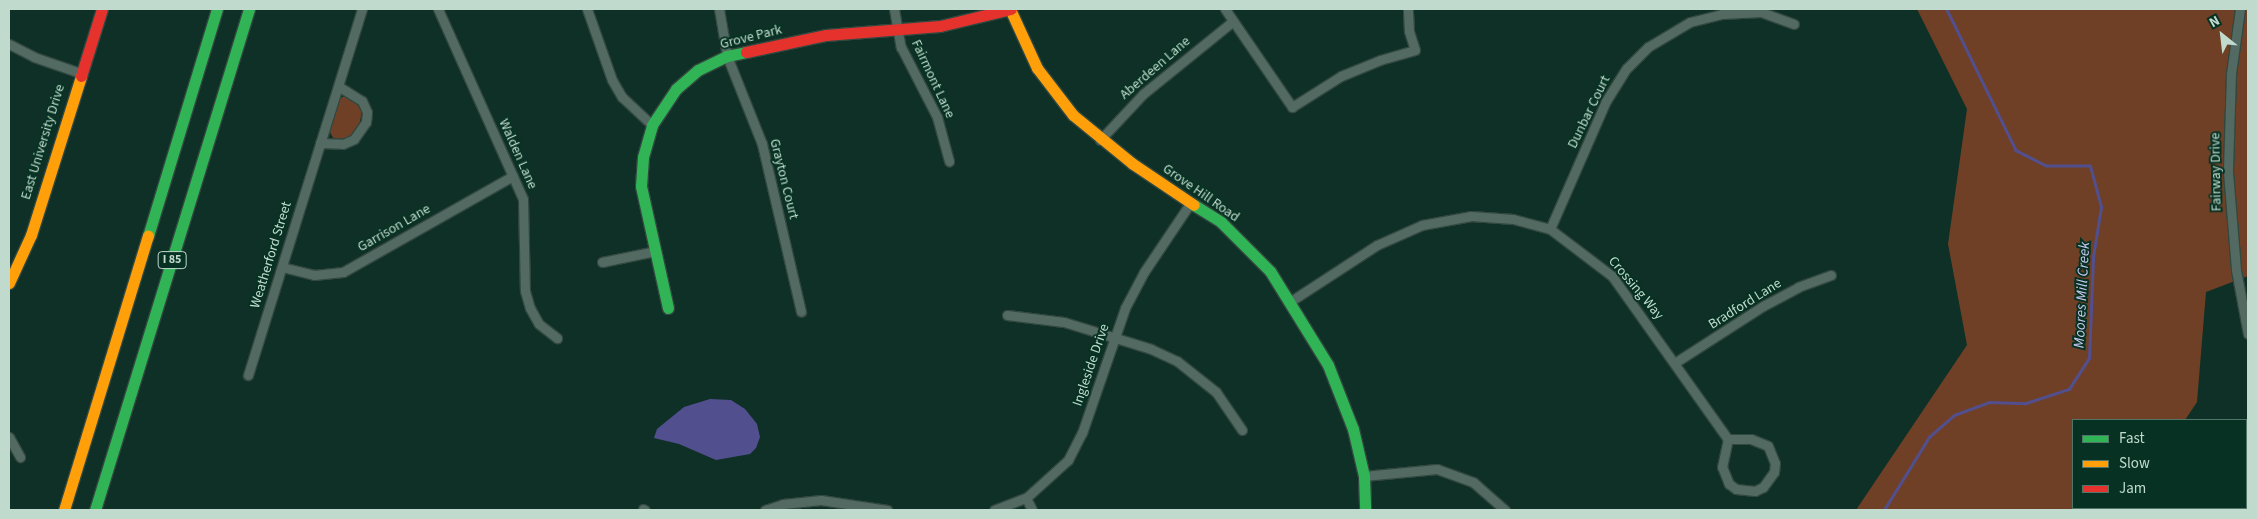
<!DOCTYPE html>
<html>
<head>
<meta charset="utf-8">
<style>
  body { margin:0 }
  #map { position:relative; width:2257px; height:519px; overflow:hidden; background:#0f3026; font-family:"Source Sans 3",sans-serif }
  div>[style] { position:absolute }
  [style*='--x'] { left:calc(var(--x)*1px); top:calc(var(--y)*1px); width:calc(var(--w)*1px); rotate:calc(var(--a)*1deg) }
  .green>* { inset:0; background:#6f4025 }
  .water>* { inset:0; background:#524f8f }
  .stream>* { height:2.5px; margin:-1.25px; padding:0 1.25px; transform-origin:1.25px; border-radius:1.25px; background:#524f8f }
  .roads { filter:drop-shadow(1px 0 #324840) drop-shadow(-1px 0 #324840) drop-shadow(0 1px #324840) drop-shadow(0 -1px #324840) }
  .street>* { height:9px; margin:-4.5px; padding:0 4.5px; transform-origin:4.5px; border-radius:4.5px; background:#536a62 }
  .fast>* { height:11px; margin:-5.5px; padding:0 5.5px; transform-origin:5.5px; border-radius:5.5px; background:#30b455 }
  .slow>* { height:11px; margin:-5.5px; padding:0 5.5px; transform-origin:5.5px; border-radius:5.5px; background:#ff9f0a }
  .jam>* { height:11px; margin:-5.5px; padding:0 5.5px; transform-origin:5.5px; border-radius:5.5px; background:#e5322d }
  span { translate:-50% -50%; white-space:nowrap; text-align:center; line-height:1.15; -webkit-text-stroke:4px #073223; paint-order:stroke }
  .shield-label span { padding:1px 4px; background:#073223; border:1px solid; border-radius:4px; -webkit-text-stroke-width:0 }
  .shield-label { font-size:12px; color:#c0dbce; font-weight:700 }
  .street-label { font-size:14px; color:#c0dbce }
  .water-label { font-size:15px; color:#cacaf3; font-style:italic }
  .frame { position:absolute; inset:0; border:10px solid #c0dbce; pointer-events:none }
  .legend { position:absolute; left:2072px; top:419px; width:175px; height:90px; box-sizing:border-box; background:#073223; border:1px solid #517667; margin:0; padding:6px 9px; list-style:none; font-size:15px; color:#c0dbce }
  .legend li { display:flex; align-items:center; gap:10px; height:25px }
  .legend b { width:25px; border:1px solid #517667 }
  .north { position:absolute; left:2197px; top:10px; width:50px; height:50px; -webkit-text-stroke:4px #073223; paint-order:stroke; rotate:331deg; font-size:14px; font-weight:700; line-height:20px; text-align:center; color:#c0dbce }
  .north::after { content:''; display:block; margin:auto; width:18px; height:22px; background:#c0dbce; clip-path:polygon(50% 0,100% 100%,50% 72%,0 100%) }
</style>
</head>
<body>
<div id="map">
  <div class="green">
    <div style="clip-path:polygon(1917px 9px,2248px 9px,2248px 276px,2206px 292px,2197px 402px,2185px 420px,2073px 420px,2073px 508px,2123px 508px,2121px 510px,1856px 510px,1967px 345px,1948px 244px,1967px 109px)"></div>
    <div style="clip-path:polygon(348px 95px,362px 110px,359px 127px,348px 138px,334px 139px,329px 131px,340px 98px)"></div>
  </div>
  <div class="water">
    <div style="clip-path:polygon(710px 399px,731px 400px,745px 409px,757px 424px,760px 437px,756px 448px,750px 454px,716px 460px,679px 444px,654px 438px,657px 429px,684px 407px)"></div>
  </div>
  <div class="stream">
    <div style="--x:1884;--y:510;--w:86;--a:-58.3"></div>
    <div style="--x:1929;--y:437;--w:33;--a:-41"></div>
    <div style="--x:1954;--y:415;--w:37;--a:-20"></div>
    <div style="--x:1989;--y:402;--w:37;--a:2"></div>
    <div style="--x:2026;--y:403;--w:45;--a:-18"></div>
    <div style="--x:2069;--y:389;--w:37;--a:-57"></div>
    <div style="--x:2089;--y:358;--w:101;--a:-87.7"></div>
    <div style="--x:2093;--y:257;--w:51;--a:-80.9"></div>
    <div style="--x:2101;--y:207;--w:42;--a:-105"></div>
    <div style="--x:2090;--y:166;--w:44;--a:180"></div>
    <div style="--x:2046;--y:166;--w:34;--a:-153"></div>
    <div style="--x:2016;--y:151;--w:158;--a:-116.2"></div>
  </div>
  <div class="roads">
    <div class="street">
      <div style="--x:438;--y:9;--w:208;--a:65.9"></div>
      <div style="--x:523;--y:199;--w:92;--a:88.8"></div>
      <div style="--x:525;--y:291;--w:18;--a:74"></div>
      <div style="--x:530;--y:308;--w:18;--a:61"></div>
      <div style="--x:539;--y:324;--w:23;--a:38"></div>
      <div style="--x:587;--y:9;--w:75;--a:70.6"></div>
      <div style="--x:612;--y:80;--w:20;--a:60"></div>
      <div style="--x:622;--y:97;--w:41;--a:43"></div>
      <div style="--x:719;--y:9;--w:48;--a:80.3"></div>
      <div style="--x:727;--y:56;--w:95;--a:68.3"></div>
      <div style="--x:762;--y:144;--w:172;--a:76.9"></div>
      <div style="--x:894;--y:9;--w:39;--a:80"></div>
      <div style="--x:901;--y:47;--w:79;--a:62.8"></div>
      <div style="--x:937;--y:117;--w:46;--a:74.7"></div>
      <div style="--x:1225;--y:9;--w:119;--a:55.6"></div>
      <div style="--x:1292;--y:107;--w:58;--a:-32.3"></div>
      <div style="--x:1341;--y:76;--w:42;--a:-22.3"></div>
      <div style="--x:1380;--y:60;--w:36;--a:-16"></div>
      <div style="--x:1415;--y:50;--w:20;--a:-108"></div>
      <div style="--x:1409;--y:31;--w:22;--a:-93"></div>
      <div style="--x:2240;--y:9;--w:66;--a:97.9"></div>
      <div style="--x:2231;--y:74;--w:98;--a:91.8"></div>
      <div style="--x:2228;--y:172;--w:98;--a:85.3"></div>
      <div style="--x:2236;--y:270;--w:65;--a:79.4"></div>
      <div style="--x:9;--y:44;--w:28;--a:27"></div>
      <div style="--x:34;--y:57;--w:49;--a:19.2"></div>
      <div style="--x:1100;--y:140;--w:63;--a:-46.9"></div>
      <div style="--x:1143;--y:94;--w:114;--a:-39"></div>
      <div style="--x:320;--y:143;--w:23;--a:2"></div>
      <div style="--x:343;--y:144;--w:12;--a:-24"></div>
      <div style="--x:354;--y:139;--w:21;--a:-55"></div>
      <div style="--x:366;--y:122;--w:10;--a:-84"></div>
      <div style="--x:367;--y:112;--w:12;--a:-114"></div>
      <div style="--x:362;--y:101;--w:28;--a:-148"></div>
      <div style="--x:1550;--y:229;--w:140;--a:-66.4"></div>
      <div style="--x:1606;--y:101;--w:39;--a:-58"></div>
      <div style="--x:1627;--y:68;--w:30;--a:-45"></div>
      <div style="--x:1648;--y:47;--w:49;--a:-30.8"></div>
      <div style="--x:1690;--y:22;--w:32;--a:-14"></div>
      <div style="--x:1721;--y:14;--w:40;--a:-2.9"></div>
      <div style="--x:1761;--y:12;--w:35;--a:20"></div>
      <div style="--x:602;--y:262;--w:54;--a:-11.7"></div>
      <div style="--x:282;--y:267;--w:33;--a:14"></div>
      <div style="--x:314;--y:275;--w:29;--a:-6"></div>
      <div style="--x:343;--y:272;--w:195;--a:-29.5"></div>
      <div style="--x:1291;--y:301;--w:103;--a:-33.1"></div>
      <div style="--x:1377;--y:245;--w:49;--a:-24"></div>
      <div style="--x:1422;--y:225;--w:50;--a:-10.4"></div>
      <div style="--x:1471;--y:216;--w:42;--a:4.1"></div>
      <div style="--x:1513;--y:219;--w:38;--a:15"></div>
      <div style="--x:1550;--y:229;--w:78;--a:37.2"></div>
      <div style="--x:1612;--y:276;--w:200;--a:54.6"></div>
      <div style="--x:1007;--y:315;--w:57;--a:7"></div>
      <div style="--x:1064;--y:322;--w:91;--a:17.2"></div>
      <div style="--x:1151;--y:349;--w:29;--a:25"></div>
      <div style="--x:1177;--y:361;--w:50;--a:38.5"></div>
      <div style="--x:1216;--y:392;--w:46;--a:55.6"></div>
      <div style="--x:1676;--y:362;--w:103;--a:-32.8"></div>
      <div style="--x:1763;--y:306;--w:40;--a:-28"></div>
      <div style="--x:1798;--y:287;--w:35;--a:-20"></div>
      <div style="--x:248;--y:375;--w:383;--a:-72.7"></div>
      <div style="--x:9;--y:437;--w:23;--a:61"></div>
      <div style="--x:1728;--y:439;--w:23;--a:0"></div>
      <div style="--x:1751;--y:439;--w:18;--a:22"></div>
      <div style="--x:1768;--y:446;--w:18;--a:68"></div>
      <div style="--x:1775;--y:463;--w:9;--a:96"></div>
      <div style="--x:1774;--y:472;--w:19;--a:126"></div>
      <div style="--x:1763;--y:487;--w:9;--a:153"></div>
      <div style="--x:1755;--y:491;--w:19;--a:-174"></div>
      <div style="--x:1736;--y:489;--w:9;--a:-144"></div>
      <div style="--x:1729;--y:484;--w:18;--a:-112"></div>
      <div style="--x:1722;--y:467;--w:29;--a:-78"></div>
      <div style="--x:1364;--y:476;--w:73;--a:-5.5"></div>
      <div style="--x:1437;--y:469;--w:38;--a:20"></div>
      <div style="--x:1473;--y:482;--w:43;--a:41.2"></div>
      <div style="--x:1026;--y:498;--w:13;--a:63"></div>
      <div style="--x:643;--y:509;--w:2;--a:27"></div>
      <div style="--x:765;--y:510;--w:19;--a:-18"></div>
      <div style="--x:783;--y:504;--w:38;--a:-6"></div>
      <div style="--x:821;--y:500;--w:67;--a:8.6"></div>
      <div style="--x:994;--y:510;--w:34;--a:-21"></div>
      <div style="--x:1026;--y:498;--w:57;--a:-42.1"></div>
      <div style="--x:1068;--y:460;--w:30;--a:-63"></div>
      <div style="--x:1082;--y:433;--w:132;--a:-71"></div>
      <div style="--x:1125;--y:308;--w:41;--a:-62.2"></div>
      <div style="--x:1144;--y:272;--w:84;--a:-56.1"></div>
    </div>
    <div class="fast">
      <div style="--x:1194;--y:205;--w:32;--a:32"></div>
      <div style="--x:1221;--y:222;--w:69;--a:45"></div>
      <div style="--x:1270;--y:271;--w:110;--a:58.3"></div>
      <div style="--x:1328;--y:365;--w:69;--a:68.7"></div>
      <div style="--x:1353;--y:429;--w:48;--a:76.8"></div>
      <div style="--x:1364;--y:476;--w:34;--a:88"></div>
      <div style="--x:148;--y:236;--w:237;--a:-73.1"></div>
      <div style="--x:668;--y:308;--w:125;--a:-102.5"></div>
      <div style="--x:641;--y:186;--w:29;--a:-86"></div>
      <div style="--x:643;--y:157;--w:33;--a:-74"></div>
      <div style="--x:652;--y:125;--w:43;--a:-56.3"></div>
      <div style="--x:676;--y:89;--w:29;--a:-41"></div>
      <div style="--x:698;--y:70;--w:32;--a:-26"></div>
      <div style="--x:727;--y:56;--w:19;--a:-12"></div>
      <div style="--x:95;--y:510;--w:524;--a:-72.91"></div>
    </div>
    <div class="slow">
      <div style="--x:1010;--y:9;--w:65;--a:65.4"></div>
      <div style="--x:1037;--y:68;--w:59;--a:52.5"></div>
      <div style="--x:1073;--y:115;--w:77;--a:39.2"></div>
      <div style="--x:1133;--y:164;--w:73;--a:33.9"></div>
      <div style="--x:9;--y:283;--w:53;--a:-65.4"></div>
      <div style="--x:31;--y:235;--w:167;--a:-72.5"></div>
      <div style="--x:64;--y:510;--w:287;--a:-73"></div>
    </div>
    <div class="jam">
      <div style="--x:746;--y:52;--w:82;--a:-12"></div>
      <div style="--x:826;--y:35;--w:114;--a:-4.5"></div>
      <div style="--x:940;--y:26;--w:73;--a:-13.5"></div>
      <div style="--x:81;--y:76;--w:70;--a:-72.6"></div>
    </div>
  </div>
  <div class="shield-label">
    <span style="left:172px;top:260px">I 85</span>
  </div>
  <div class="street-label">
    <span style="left:751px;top:37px;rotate:-14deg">Grove Park</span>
    <span style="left:1155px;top:68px;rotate:-41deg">Aberdeen Lane</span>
    <span style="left:933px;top:79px;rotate:65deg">Fairmont Lane</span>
    <span style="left:1589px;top:112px;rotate:-64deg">Dunbar Court</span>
    <span style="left:43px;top:142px;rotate:-73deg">East University Drive</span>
    <span style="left:518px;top:154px;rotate:66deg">Walden Lane</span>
    <span style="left:2216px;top:172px;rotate:-91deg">Fairway Drive</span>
    <span style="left:784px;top:179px;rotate:76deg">Grayton Court</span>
    <span style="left:1201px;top:193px;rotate:35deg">Grove Hill Road</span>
    <span style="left:394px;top:228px;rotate:-30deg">Garrison Lane</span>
    <span style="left:271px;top:255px;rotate:-73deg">Weatherford Street</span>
    <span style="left:1636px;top:288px;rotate:50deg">Crossing Way</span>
    <span style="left:1745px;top:304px;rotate:-32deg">Bradford Lane</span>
    <span style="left:1091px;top:365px;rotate:-71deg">Ingleside Drive</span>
  </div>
  <div class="water-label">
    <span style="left:2082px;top:295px;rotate:-87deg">Moores Mill Creek</span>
  </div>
  <div class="frame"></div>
  <ul class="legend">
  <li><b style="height:6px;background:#30b455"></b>Fast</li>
  <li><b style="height:6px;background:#ff9f0a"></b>Slow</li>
  <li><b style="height:6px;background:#e5322d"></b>Jam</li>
  </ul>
  <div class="north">N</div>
</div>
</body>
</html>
